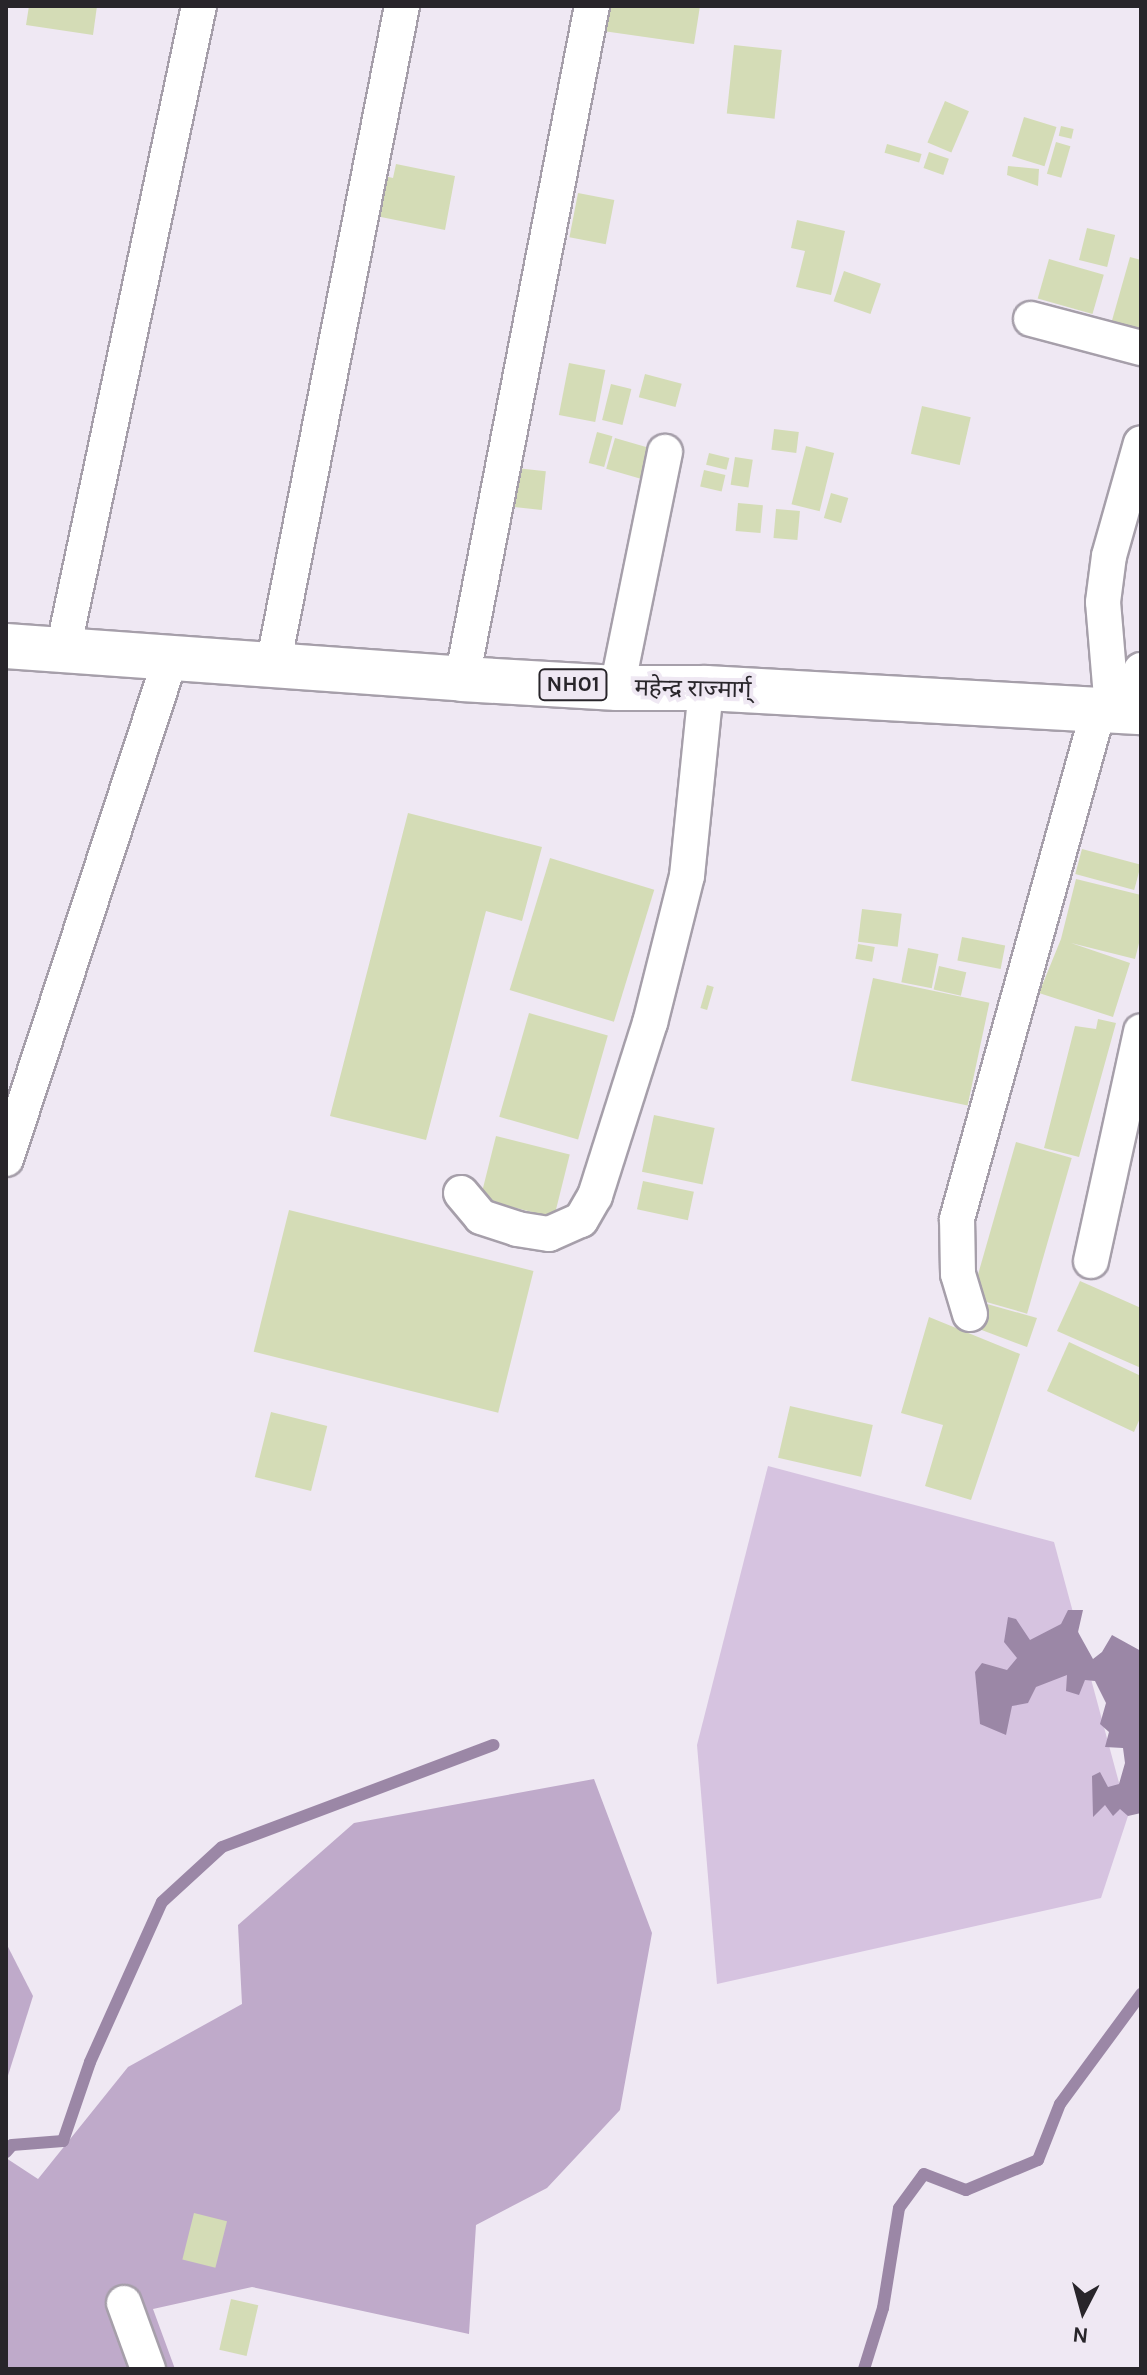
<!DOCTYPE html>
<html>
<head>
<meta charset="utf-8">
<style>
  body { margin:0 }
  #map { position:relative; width:1147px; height:2375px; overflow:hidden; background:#efe8f3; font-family:Karla,"Noto Sans Devanagari",sans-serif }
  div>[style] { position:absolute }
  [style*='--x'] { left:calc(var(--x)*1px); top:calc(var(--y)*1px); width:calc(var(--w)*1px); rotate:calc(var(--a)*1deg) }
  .green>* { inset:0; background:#d6c3e0 }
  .forest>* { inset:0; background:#bfaaca }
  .water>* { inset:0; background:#9b87a6 }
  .stream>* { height:12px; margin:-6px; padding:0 6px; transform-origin:6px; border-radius:6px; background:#9b87a6 }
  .building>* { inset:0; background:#d4dcb6; transform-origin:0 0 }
  .roads { filter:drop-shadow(2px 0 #a69faa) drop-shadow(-2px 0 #a69faa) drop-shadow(0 2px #a69faa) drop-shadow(0 -2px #a69faa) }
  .street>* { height:34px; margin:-17px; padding:0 17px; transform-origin:17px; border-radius:17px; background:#fff }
  .highway>* { height:44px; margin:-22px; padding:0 22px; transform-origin:22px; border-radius:22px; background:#fff }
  span { translate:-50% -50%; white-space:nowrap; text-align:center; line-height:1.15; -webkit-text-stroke:8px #efe8f3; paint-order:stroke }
  .shield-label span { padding:2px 6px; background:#efe8f3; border:2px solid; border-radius:6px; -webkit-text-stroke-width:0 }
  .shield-label { font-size:22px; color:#28252a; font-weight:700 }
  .street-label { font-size:24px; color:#28252a }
  .frame { position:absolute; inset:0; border:8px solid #28252a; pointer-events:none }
  .north { position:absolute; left:1043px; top:2271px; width:80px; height:80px; -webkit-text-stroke:6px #efe8f3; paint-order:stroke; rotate:186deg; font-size:22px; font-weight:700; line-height:32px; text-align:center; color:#28252a }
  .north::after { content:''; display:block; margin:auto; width:28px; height:36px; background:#28252a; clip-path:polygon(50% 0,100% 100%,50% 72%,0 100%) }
</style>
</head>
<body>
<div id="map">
  <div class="green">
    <div style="clip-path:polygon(768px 1466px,1054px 1542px,1128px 1816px,1101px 1898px,717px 1984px,697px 1745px)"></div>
  </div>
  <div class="forest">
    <div style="clip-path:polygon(594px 1779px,652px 1933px,620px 2110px,547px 2188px,476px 2225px,469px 2334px,252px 2287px,153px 2309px,175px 2369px,6px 2369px,6px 2158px,38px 2179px,128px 2067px,242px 2004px,238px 1925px,354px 1823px)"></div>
    <div style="clip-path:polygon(6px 1943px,33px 1996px,6px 2082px)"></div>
  </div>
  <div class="water">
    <div style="clip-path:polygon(1068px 1610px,1083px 1610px,1078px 1632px,1093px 1659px,1102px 1652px,1112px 1635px,1141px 1651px,1141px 1813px,1128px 1816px,1120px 1809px,1113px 1816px,1105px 1805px,1093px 1817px,1092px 1776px,1100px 1772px,1108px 1787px,1119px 1784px,1125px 1763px,1123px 1748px,1105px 1747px,1109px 1732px,1100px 1724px,1106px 1703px,1095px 1681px,1085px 1680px,1079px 1695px,1066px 1691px,1067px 1675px,1036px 1687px,1028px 1703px,1012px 1706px,1006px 1735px,980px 1724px,975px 1672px,982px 1663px,1007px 1670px,1017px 1658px,1004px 1642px,1008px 1617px,1016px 1619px,1030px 1640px,1061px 1624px)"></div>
  </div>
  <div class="stream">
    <div style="--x:6;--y:2152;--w:9;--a:-49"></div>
    <div style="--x:12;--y:2145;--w:51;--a:-4.5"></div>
    <div style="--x:63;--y:2141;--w:83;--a:-71.1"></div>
    <div style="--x:90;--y:2062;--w:175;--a:-65.8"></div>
    <div style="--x:162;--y:1902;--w:81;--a:-42.5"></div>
    <div style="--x:222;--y:1847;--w:290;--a:-20.6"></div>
    <div style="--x:864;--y:2369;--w:64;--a:-72.7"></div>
    <div style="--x:883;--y:2308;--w:101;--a:-80.9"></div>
    <div style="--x:899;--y:2208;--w:42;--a:-53.7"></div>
    <div style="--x:924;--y:2174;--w:45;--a:20.9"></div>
    <div style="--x:966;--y:2190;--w:78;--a:-22.6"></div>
    <div style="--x:1038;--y:2160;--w:60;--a:-68.6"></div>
    <div style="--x:1060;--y:2104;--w:137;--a:-53.6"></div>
  </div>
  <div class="building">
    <div style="clip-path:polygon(29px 6px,97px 6px,93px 35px,26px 25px)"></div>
    <div style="clip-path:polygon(608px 6px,700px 6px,694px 44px,603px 31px)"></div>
    <div style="left:734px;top:45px;width:48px;height:69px;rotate:6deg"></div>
    <div style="left:945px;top:101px;width:26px;height:45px;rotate:23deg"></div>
    <div style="left:1024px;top:117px;width:34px;height:41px;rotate:17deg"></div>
    <div style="left:1061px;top:126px;width:13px;height:10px;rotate:13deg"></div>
    <div style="left:1056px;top:142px;width:15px;height:33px;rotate:16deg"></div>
    <div style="left:887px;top:144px;width:36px;height:9px;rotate:16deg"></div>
    <div style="left:929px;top:152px;width:21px;height:17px;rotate:19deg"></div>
    <div style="clip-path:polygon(396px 164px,455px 176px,445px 230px,376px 216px,384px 176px,393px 178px)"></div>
    <div style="clip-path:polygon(1008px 166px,1039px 169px,1038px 186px,1007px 175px)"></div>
    <div style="left:578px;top:193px;width:37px;height:45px;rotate:11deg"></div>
    <div style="clip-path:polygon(797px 220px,845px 231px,831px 295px,796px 287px,805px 251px,791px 248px)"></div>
    <div style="left:1087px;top:228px;width:29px;height:33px;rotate:14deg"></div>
    <div style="clip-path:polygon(1130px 257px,1141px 260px,1141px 332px,1111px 324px)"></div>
    <div style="left:1049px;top:259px;width:57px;height:41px;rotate:16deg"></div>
    <div style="left:844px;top:271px;width:39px;height:32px;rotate:19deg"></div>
    <div style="left:569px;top:363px;width:37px;height:53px;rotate:11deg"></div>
    <div style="left:645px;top:374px;width:38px;height:24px;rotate:15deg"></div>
    <div style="left:611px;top:384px;width:21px;height:37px;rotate:14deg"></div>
    <div style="left:922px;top:406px;width:50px;height:49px;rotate:13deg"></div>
    <div style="left:774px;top:429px;width:25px;height:21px;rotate:7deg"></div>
    <div style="left:597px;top:432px;width:16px;height:32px;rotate:15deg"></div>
    <div style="left:615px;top:438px;width:44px;height:32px;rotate:16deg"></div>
    <div style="left:806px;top:446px;width:29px;height:60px;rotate:14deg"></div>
    <div style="left:709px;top:453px;width:21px;height:12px;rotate:14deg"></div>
    <div style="left:735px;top:457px;width:18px;height:28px;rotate:9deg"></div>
    <div style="left:516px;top:468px;width:30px;height:39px;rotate:6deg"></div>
    <div style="left:704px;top:470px;width:22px;height:17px;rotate:13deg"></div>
    <div style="left:831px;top:493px;width:18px;height:26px;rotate:16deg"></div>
    <div style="left:738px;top:503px;width:25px;height:28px;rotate:5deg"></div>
    <div style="left:776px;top:509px;width:24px;height:29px;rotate:5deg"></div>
    <div style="clip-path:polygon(408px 813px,542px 847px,522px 921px,486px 911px,426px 1140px,330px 1116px)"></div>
    <div style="left:1082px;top:849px;width:61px;height:26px;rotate:15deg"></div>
    <div style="left:550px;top:858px;width:109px;height:138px;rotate:17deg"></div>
    <div style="clip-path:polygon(1076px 879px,1141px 895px,1141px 935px,1135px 959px,1071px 943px,1130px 963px,1113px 1017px,1039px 993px,1061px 939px)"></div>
    <div style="left:862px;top:909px;width:40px;height:33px;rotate:7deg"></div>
    <div style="left:962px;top:937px;width:44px;height:24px;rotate:11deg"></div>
    <div style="left:858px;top:944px;width:17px;height:15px;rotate:10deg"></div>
    <div style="left:908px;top:948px;width:31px;height:35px;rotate:11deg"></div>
    <div style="left:939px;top:966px;width:28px;height:24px;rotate:13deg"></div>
    <div style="left:873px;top:978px;width:119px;height:105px;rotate:12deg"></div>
    <div style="left:707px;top:985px;width:7px;height:24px;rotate:16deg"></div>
    <div style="left:529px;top:1013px;width:82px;height:108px;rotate:16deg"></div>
    <div style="clip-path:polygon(1098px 1019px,1116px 1023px,1079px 1157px,1044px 1148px,1075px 1026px,1096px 1029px)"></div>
    <div style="left:654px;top:1115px;width:62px;height:58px;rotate:12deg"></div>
    <div style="left:496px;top:1136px;width:76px;height:65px;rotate:14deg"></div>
    <div style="left:1016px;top:1142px;width:58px;height:162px;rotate:16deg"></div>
    <div style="left:643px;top:1181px;width:52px;height:29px;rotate:12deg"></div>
    <div style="left:289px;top:1210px;width:252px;height:146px;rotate:14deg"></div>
    <div style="clip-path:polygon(1080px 1281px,1141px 1308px,1141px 1368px,1057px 1331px)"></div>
    <div style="clip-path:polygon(987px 1304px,1037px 1318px,1027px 1347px,979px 1329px)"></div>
    <div style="clip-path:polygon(929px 1317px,1020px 1354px,971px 1500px,925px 1486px,943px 1425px,901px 1413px)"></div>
    <div style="clip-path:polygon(1069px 1342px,1141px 1376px,1141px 1416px,1134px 1432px,1047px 1391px)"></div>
    <div style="left:790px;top:1406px;width:85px;height:53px;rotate:13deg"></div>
    <div style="left:271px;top:1412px;width:58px;height:67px;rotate:14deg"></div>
    <div style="left:194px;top:2213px;width:34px;height:48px;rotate:14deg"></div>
    <div style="left:231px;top:2299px;width:28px;height:52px;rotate:13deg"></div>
  </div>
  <div class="roads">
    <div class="street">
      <div style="--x:1031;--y:319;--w:114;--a:14.8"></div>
      <div style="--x:63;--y:650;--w:658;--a:-78.08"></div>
      <div style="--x:273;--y:666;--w:672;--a:-78.94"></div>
      <div style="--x:462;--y:679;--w:685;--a:-79.07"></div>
      <div style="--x:617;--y:688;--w:241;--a:-78.5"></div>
      <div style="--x:1112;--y:709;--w:107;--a:-94.8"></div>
      <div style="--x:1103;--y:602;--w:46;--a:-82.6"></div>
      <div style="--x:1109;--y:556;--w:117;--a:-74.2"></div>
      <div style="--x:1128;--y:710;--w:42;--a:-72"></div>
      <div style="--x:6;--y:1159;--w:525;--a:-71.81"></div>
      <div style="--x:461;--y:1193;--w:31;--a:50"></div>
      <div style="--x:481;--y:1217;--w:38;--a:18"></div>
      <div style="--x:517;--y:1229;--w:32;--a:9"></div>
      <div style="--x:549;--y:1234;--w:35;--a:-24"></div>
      <div style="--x:581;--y:1220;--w:28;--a:-60"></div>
      <div style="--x:595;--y:1196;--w:182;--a:-72.4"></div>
      <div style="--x:650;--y:1023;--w:152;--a:-75.9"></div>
      <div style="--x:687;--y:876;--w:189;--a:-84.2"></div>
      <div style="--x:1091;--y:1261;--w:235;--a:-77.7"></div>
      <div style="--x:970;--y:1314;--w:42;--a:-106.7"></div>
      <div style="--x:958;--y:1274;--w:55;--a:-91"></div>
      <div style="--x:957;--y:1219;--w:530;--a:-74.47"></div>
      <div style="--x:124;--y:2303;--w:70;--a:70"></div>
    </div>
    <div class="highway">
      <div style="--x:6;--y:646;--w:457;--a:4.1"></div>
      <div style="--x:462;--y:679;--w:155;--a:3.3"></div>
      <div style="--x:617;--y:688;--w:89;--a:0"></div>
      <div style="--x:706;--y:688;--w:436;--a:3.2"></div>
    </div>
  </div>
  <div class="shield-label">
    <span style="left:573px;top:685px">NH01</span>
  </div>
  <div class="street-label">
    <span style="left:693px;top:689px;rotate:1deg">महेन्द्र राज्मार्ग्</span>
  </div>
  <div class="frame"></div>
  <div class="north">N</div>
</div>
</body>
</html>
